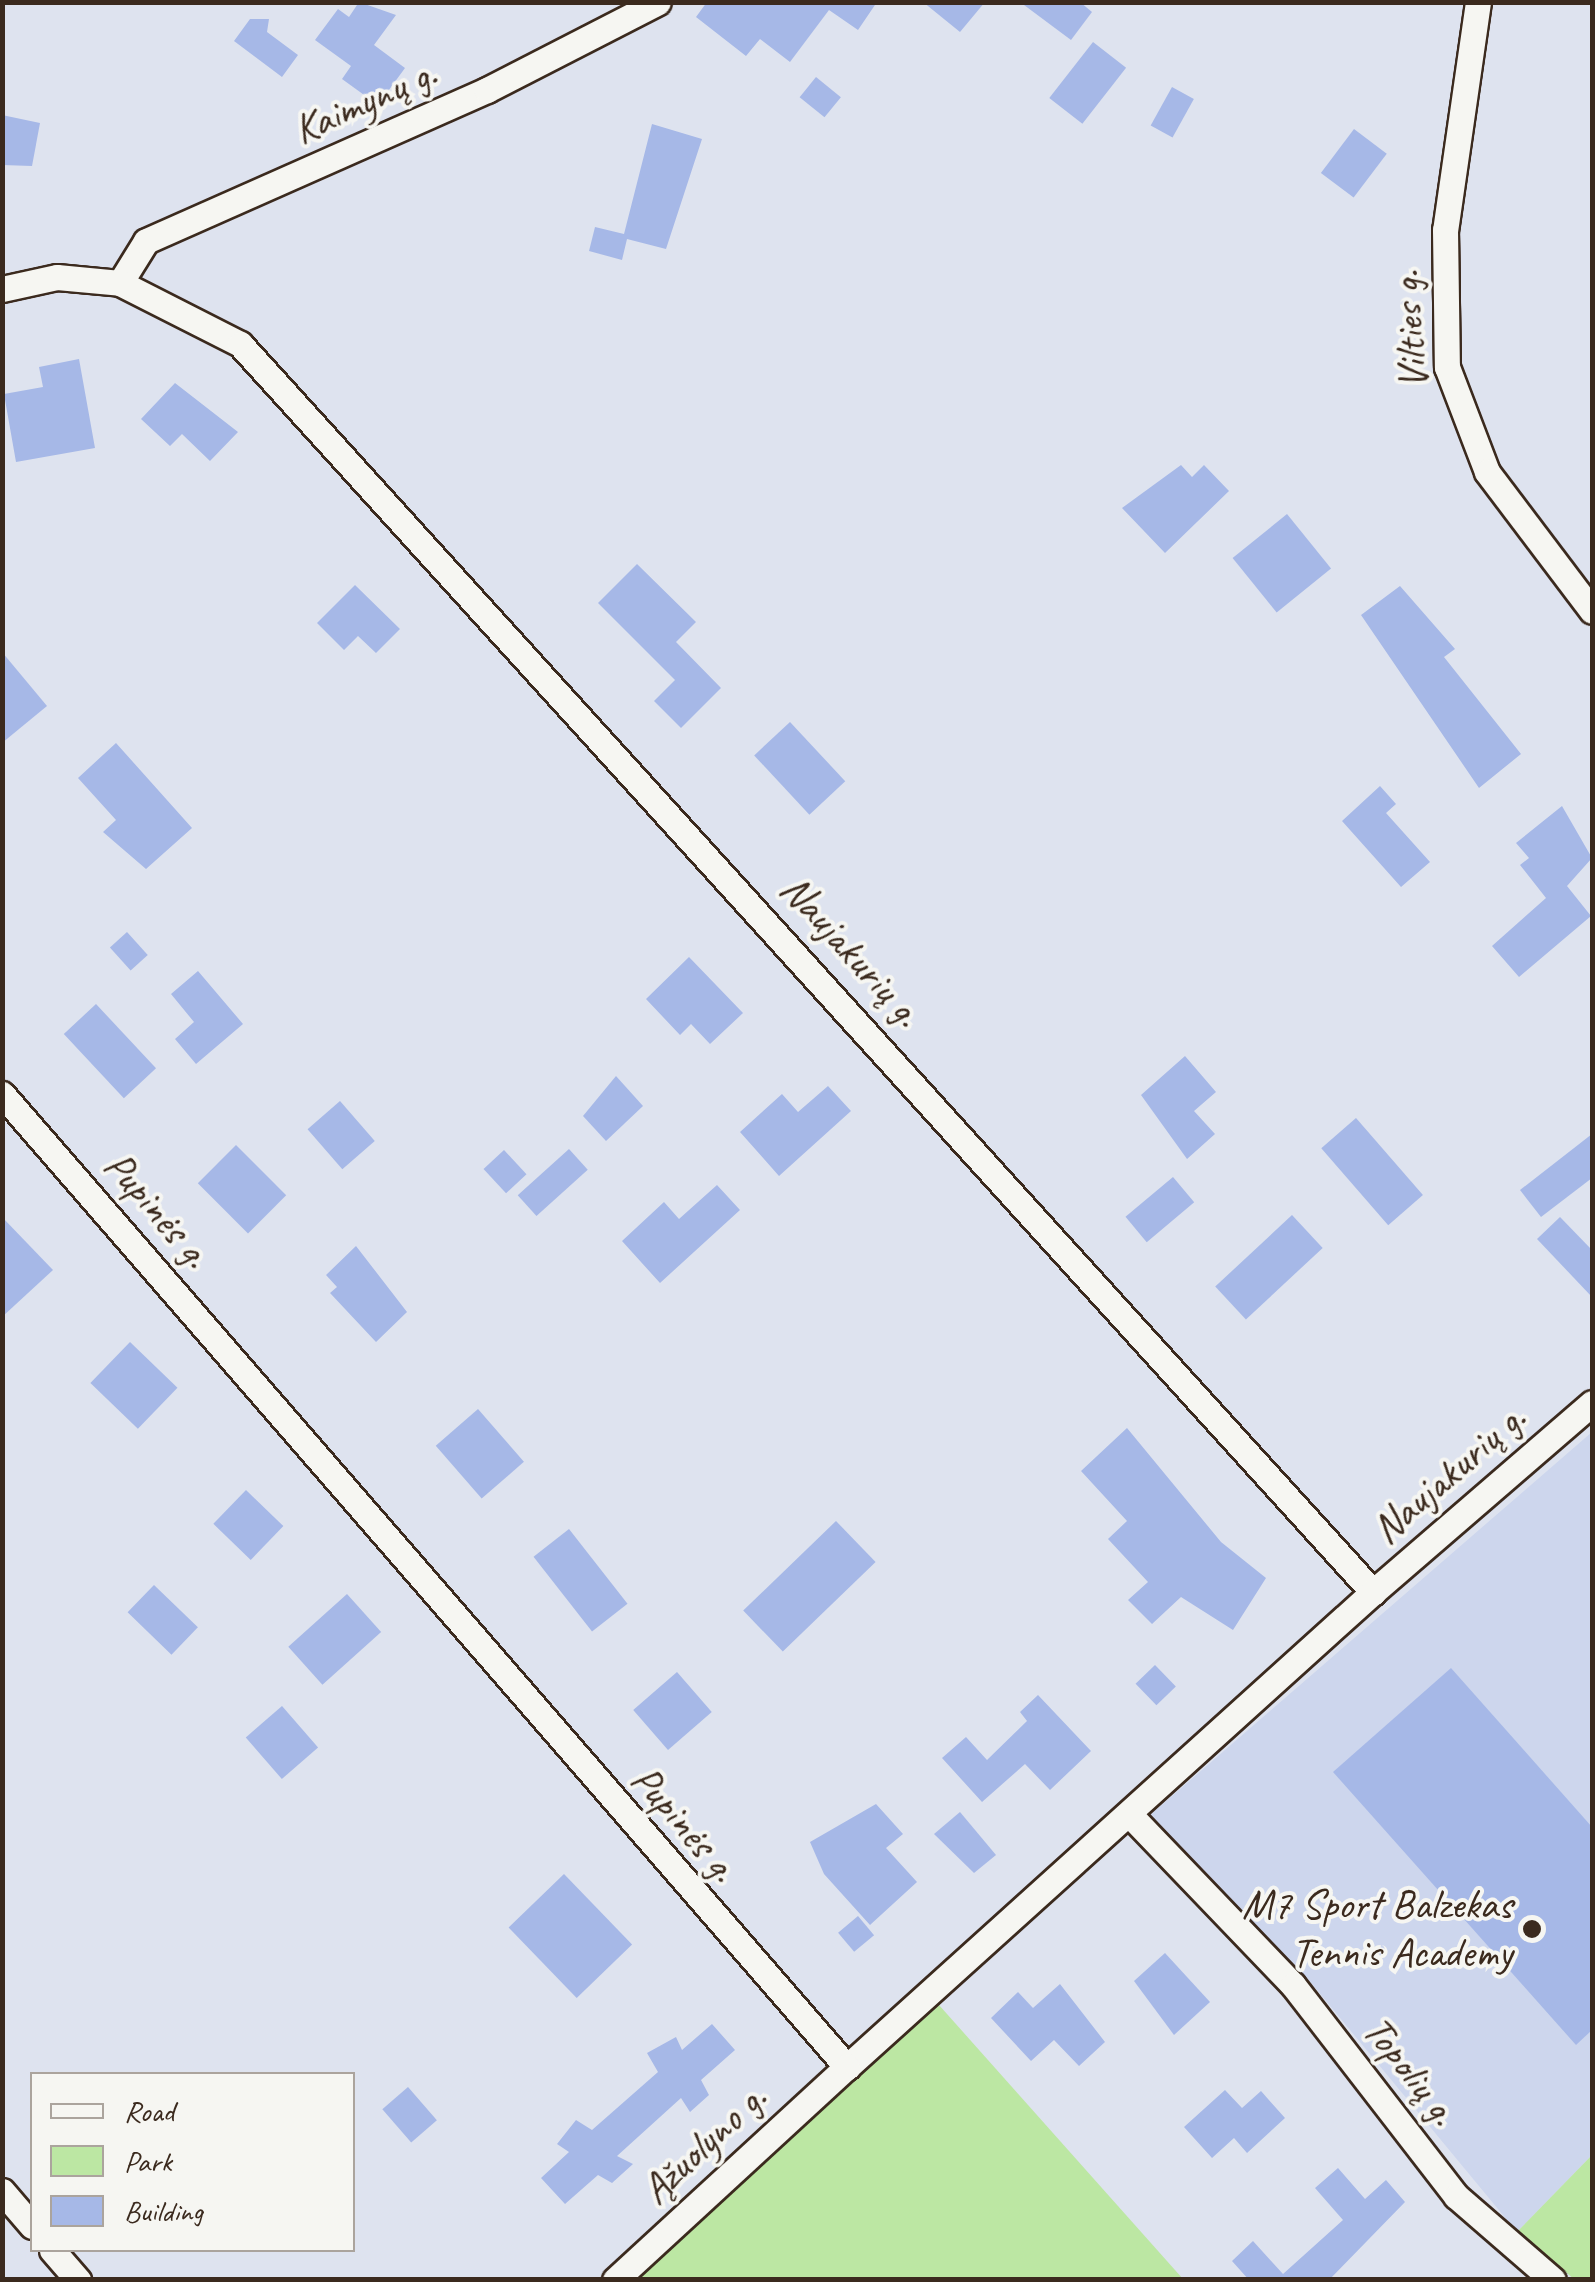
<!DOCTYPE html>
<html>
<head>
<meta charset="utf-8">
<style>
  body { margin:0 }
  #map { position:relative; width:1595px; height:2282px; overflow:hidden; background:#dee3ef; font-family:Caveat,sans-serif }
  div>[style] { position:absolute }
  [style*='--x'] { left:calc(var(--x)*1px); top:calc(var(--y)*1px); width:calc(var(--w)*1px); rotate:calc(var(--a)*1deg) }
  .built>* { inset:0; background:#cdd6ed }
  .green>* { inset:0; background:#bce7a3 }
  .building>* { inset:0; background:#a6b8e7; transform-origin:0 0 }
  .roads { filter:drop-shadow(2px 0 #3b2a1e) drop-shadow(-2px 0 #3b2a1e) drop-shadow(0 2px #3b2a1e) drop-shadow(0 -2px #3b2a1e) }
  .minor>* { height:25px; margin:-12.5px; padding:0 12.5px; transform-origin:12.5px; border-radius:12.5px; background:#f6f6f2 }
  .dots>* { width:28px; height:28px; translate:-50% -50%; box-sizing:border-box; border:5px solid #f6f6f2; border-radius:50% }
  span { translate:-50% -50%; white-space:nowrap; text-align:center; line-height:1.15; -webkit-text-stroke:8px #f6f6f2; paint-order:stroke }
  .street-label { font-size:42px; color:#3b2a1e }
  .poi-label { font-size:42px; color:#3b2a1e }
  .right { translate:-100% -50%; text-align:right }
  .frame { position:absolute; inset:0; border:5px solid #3b2a1e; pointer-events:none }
  .legend { position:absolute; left:30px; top:2072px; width:325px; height:180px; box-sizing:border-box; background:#f6f6f2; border:2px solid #aba49d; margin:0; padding:12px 18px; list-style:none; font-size:30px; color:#3b2a1e }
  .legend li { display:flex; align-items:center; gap:20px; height:50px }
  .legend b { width:50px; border:2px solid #aba49d }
</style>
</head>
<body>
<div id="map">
  <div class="built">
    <div style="clip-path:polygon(1592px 1432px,1592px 2155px,1517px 2232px,1307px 1978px,1150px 1815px)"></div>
  </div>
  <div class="green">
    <div style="clip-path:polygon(939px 2005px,1183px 2279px,635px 2279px)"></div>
    <div style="clip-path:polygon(1592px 2155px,1592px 2279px,1574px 2279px,1517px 2232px)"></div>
  </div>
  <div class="building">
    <div style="clip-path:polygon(359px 2px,396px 15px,374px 45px,405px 68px,378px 105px,342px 79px,351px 66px,315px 40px,338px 9px,349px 17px)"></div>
    <div style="clip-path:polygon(707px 2px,877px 2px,858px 30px,829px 10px,790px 62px,760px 39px,746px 56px,696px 17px)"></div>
    <div style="clip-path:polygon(923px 2px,985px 2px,960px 32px)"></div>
    <div style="clip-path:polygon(1020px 2px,1080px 2px,1092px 12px,1071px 40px)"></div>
    <div style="clip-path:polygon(250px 19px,269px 19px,267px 32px,298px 55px,282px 77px,234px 41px)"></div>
    <div style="left:1093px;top:42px;width:42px;height:71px;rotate:38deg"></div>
    <div style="left:816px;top:77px;width:32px;height:26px;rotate:39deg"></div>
    <div style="left:1172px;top:87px;width:25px;height:44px;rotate:29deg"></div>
    <div style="clip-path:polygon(2px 115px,40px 123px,32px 166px,2px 165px)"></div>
    <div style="clip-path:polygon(652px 124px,702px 139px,666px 249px,627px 239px,622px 260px,589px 251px,595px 227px,624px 234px)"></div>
    <div style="left:1354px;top:129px;width:41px;height:55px;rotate:37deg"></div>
    <div style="clip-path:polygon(79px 359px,95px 448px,16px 462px,4px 394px,43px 387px,39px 367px)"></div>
    <div style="clip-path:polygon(175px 383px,238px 432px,210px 461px,182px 434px,170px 446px,141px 419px)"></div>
    <div style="clip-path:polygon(1181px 465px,1192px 477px,1204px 465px,1229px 491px,1165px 553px,1122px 508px)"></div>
    <div style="left:1287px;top:514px;width:70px;height:70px;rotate:51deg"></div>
    <div style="clip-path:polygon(637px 564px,696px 622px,676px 642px,721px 688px,681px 728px,654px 701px,675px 680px,598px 603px)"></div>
    <div style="clip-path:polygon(355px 585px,400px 629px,376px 653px,358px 636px,344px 650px,317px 623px)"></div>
    <div style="clip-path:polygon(1400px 586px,1455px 649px,1444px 657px,1521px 754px,1479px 788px,1361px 615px)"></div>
    <div style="clip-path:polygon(2px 652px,47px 706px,2px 743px)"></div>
    <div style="left:790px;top:722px;width:81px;height:49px;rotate:47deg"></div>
    <div style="clip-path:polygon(116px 743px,192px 828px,146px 869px,103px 832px,116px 820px,78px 778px)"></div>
    <div style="clip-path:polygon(1380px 786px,1396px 804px,1386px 813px,1430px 862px,1401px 887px,1342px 821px)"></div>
    <div style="clip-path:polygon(1562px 806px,1592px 858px,1567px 886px,1591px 916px,1519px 977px,1492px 946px,1546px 898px,1520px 865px,1529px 858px,1516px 843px)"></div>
    <div style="left:127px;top:932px;width:31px;height:23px;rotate:48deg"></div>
    <div style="clip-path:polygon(689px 957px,743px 1013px,710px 1044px,691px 1024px,680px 1035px,646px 999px)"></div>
    <div style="clip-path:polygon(198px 971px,243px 1024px,196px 1064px,175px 1039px,194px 1022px,171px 994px)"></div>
    <div style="left:96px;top:1004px;width:88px;height:44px;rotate:47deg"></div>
    <div style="clip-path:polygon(1185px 1056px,1216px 1092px,1194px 1111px,1215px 1134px,1187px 1159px,1141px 1095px)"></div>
    <div style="clip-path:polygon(616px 1076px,643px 1106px,606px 1141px,583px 1116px)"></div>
    <div style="clip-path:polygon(828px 1086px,851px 1111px,779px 1176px,740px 1132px,782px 1094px,798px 1112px)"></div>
    <div style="left:340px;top:1101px;width:53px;height:43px;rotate:49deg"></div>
    <div style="left:1356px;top:1118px;width:102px;height:46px;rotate:49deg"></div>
    <div style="clip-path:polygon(1592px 1134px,1592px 1178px,1541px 1217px,1520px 1190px)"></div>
    <div style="left:236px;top:1145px;width:71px;height:54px;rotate:45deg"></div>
    <div style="left:569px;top:1149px;width:28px;height:69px;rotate:48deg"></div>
    <div style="left:504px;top:1150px;width:33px;height:28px;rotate:47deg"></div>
    <div style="left:1173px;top:1177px;width:33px;height:62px;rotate:50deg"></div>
    <div style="clip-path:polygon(717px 1185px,740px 1210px,660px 1283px,622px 1241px,664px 1202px,679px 1219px)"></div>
    <div style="left:1292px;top:1215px;width:45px;height:105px;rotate:47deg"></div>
    <div style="clip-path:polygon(2px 1217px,53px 1270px,2px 1317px)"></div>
    <div style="clip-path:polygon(1560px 1217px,1592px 1250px,1592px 1297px,1537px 1239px)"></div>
    <div style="clip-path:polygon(356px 1246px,407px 1312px,376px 1342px,330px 1293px,337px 1287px,326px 1275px)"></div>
    <div style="left:130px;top:1342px;width:66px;height:57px;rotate:44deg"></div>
    <div style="left:478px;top:1409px;width:70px;height:56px;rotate:49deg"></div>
    <div style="clip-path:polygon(1127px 1428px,1221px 1542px,1266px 1578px,1233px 1630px,1181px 1597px,1152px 1624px,1128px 1600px,1148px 1582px,1108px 1539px,1127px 1521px,1081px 1471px)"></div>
    <div style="left:246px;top:1490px;width:52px;height:47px;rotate:44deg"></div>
    <div style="left:836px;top:1521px;width:57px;height:129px;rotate:46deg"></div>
    <div style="left:569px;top:1529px;width:95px;height:45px;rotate:52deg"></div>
    <div style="left:154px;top:1585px;width:61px;height:38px;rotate:44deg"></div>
    <div style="left:347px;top:1594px;width:51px;height:79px;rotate:48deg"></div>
    <div style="left:1155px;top:1665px;width:30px;height:27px;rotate:46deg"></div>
    <div style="clip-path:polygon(1451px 1668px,1592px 1827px,1592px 2030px,1576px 2045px,1333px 1772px)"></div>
    <div style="left:677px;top:1672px;width:53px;height:58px;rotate:49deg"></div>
    <div style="clip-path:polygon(1038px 1695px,1091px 1751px,1050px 1790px,1025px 1764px,982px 1802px,942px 1758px,966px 1737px,987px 1760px,1027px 1721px,1020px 1712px)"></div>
    <div style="left:282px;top:1706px;width:55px;height:48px;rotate:49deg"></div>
    <div style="clip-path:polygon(876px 1804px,903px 1834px,886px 1848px,917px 1882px,870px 1925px,824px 1874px,810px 1842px)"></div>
    <div style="clip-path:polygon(960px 1812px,996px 1855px,974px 1873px,934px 1834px)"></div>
    <div style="left:564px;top:1874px;width:98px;height:77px;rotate:46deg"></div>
    <div style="left:858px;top:1916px;width:25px;height:26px;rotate:50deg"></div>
    <div style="clip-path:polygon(1165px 1953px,1210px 2002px,1174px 2035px,1134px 1981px)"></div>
    <div style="clip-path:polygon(1060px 1984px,1105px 2042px,1079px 2066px,1054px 2040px,1031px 2061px,991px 2018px,1018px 1992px,1033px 2008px)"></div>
    <div style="clip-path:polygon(712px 2024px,735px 2050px,701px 2080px,709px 2095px,690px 2112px,681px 2098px,617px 2156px,633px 2164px,612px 2183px,598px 2175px,565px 2204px,541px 2178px,569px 2152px,557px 2144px,576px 2120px,592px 2130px,658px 2072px,647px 2053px,676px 2037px,682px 2050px)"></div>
    <div style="left:408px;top:2087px;width:44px;height:34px;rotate:49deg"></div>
    <div style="clip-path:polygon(1225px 2090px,1242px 2108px,1261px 2091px,1285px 2118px,1247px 2153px,1234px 2138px,1212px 2158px,1184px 2127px)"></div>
    <div style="clip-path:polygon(1338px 2168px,1365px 2199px,1386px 2180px,1405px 2202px,1329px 2280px,1249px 2280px,1232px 2261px,1253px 2241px,1283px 2274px,1343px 2220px,1315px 2188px)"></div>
  </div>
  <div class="roads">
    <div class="minor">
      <div style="--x:1478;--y:2;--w:230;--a:98.2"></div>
      <div style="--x:1445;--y:230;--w:137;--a:89.2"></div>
      <div style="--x:1447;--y:367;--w:112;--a:69.1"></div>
      <div style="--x:1487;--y:472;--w:174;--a:52.9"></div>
      <div style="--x:120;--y:283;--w:49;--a:-58.2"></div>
      <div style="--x:146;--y:241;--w:373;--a:-23.9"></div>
      <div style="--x:487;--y:90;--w:192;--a:-27.2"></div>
      <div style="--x:2;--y:289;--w:56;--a:-12.3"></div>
      <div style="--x:57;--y:277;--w:63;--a:5.4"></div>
      <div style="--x:120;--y:283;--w:135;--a:26.9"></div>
      <div style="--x:240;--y:344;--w:1686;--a:47.77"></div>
      <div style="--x:1373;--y:1592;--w:289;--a:-40.8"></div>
      <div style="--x:2;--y:1094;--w:1289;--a:49.03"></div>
      <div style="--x:847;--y:2067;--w:709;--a:-42.08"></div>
      <div style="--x:1129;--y:1814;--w:237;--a:46.2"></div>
      <div style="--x:1293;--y:1985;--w:267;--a:52.3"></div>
      <div style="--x:1456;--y:2196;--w:128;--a:40.9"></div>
      <div style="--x:2;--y:2191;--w:46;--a:49.4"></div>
      <div style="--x:52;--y:2250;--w:40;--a:49"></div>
      <div style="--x:615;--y:2280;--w:315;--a:-42.6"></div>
    </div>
  </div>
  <div class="dots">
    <div style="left:1532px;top:1929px;background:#3b2a1e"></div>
  </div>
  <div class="street-label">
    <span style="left:365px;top:102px;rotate:-24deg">Kaimynų g.</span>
    <span style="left:1410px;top:330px;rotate:-94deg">Vilties g.</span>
    <span style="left:851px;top:951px;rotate:48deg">Naujakurių g.</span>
    <span style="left:157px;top:1210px;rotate:49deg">Pupinės g.</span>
    <span style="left:1449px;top:1474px;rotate:-41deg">Naujakurių g.</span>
    <span style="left:684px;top:1824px;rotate:49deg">Pupinės g.</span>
    <span style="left:1410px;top:2071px;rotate:52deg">Topolių g.</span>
    <span style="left:704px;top:2144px;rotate:-43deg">Ąžuolyno g.</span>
  </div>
  <div class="poi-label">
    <span class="right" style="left:1512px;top:1929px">M7 Sport Balzekas<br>Tennis Academy</span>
  </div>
  <div class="frame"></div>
  <ul class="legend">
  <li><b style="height:12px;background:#f6f6f2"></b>Road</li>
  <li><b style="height:28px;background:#bce7a3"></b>Park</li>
  <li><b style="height:28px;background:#a6b8e7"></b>Building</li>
  </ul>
</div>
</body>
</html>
